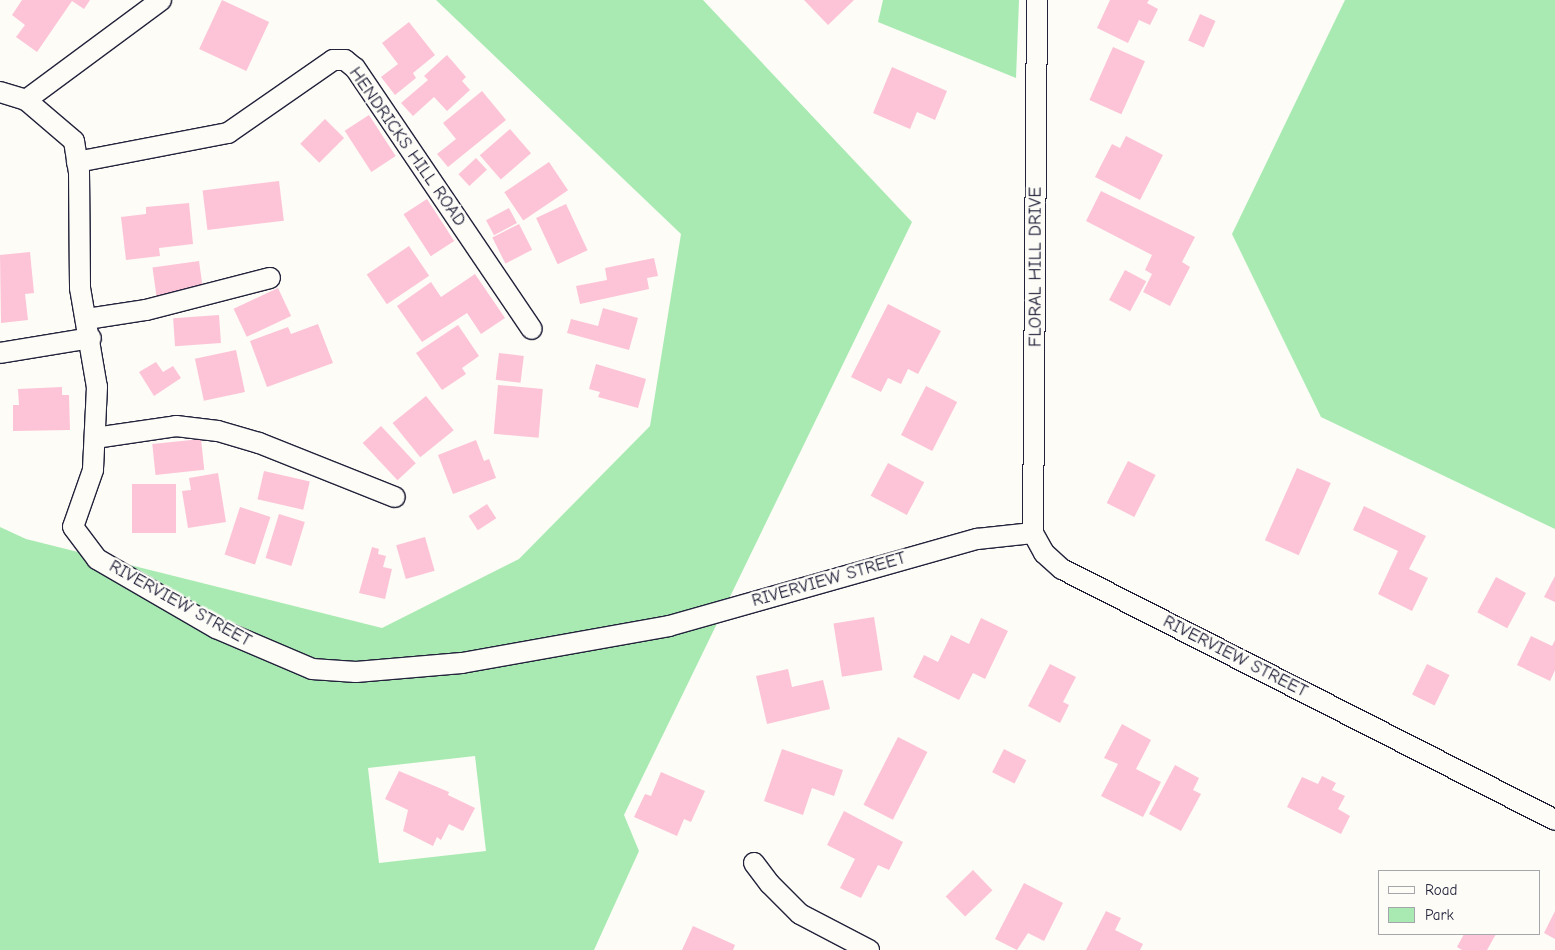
<!DOCTYPE html>
<html>
<head>
<meta charset="utf-8">
<style>
  body { margin:0 }
  #map { position:relative; width:1555px; height:950px; overflow:hidden; background:#fdfcf7; font-family:"Comic Neue",sans-serif }
  div>[style] { position:absolute }
  [style*='--x'] { left:calc(var(--x)*1px); top:calc(var(--y)*1px); width:calc(var(--w)*1px); rotate:calc(var(--a)*1deg) }
  .green>* { inset:0; background:#a9eab2 }
  .building>* { inset:0; background:#fdc4d8; transform-origin:0 0 }
  .roads { filter:drop-shadow(1px 0 #22223b) drop-shadow(-1px 0 #22223b) drop-shadow(0 1px #22223b) drop-shadow(0 -1px #22223b) }
  .minor>* { height:20px; margin:-10px; padding:0 10px; transform-origin:10px; border-radius:10px; background:#fdfcf7 }
  span { translate:-50% -50%; white-space:nowrap; text-align:center; line-height:1.15; -webkit-text-stroke:5px #fdfcf7; paint-order:stroke }
  .street-label { font-size:18px; color:#22223b }
  .legend { position:absolute; left:1378px; top:870px; width:162px; height:65px; box-sizing:border-box; background:#fdfcf7; border:1px solid #a5a5ac; margin:0; padding:6px 9px; list-style:none; font-size:15px; color:#22223b }
  .legend li { display:flex; align-items:center; gap:10px; height:25px }
  .legend b { width:25px; border:1px solid #a5a5ac }
</style>
</head>
<body>
<div id="map">
  <div class="green">
    <div style="clip-path:polygon(evenodd,436px 0,703px 0,912px 222px,624px 815px,639px 851px,594px 950px,0 950px,0 527px,26px 539px,382px 628px,519px 559px,650px 426px,681px 234px,436px 0,475px 756px,486px 851px,379px 863px,368px 768px,475px 756px)"></div>
    <div style="clip-path:polygon(883px 0,1019px 0,1016px 78px,878px 22px)"></div>
    <div style="clip-path:polygon(1345px 0,1555px 0,1555px 529px,1321px 417px,1232px 234px)"></div>
  </div>
  <div class="building">
    <div style="clip-path:polygon(22px 0,90px 0,84px 9px,72px 1px,37px 52px,16px 37px,25px 25px,12px 15px)"></div>
    <div style="left:222px;top:0;width:52px;height:54px;rotate:25deg"></div>
    <div style="clip-path:polygon(804px 0,854px 0,828px 25px)"></div>
    <div style="clip-path:polygon(1110px 0,1149px 0,1147px 3px,1158px 9px,1150px 25px,1139px 20px,1128px 43px,1097px 28px)"></div>
    <div style="left:1200px;top:14px;width:17px;height:29px;rotate:24deg"></div>
    <div style="clip-path:polygon(409px 22px,435px 55px,413px 73px,416px 78px,395px 95px,381px 77px,398px 64px,382px 43px)"></div>
    <div style="left:1113px;top:47px;width:35px;height:58px;rotate:24deg"></div>
    <div style="clip-path:polygon(447px 55px,466px 77px,462px 81px,470px 90px,447px 111px,434px 97px,413px 116px,401px 103px,428px 80px,424px 76px)"></div>
    <div style="clip-path:polygon(892px 67px,947px 91px,935px 120px,917px 112px,910px 129px,873px 113px)"></div>
    <div style="clip-path:polygon(482px 91px,506px 120px,448px 167px,437px 154px,456px 139px,443px 123px)"></div>
    <div style="left:369px;top:115px;width:49px;height:29px;rotate:57deg"></div>
    <div style="left:325px;top:119px;width:27px;height:35px;rotate:45deg"></div>
    <div style="left:510px;top:129px;width:32px;height:40px;rotate:49deg"></div>
    <div style="clip-path:polygon(1126px 136px,1163px 155px,1140px 200px,1095px 177px,1112px 144px,1120px 148px)"></div>
    <div style="left:476px;top:158px;width:16px;height:24px;rotate:47deg"></div>
    <div style="left:549px;top:162px;width:34px;height:54px;rotate:56deg"></div>
    <div style="left:279px;top:181px;width:40px;height:77px;rotate:83deg"></div>
    <div style="clip-path:polygon(1101px 191px,1195px 237px,1182px 262px,1190px 267px,1170px 306px,1143px 292px,1152px 274px,1145px 270px,1152px 255px,1086px 221px)"></div>
    <div style="left:427px;top:199px;width:50px;height:28px;rotate:57deg"></div>
    <div style="clip-path:polygon(189px 203px,193px 244px,159px 248px,160px 256px,126px 260px,121px 217px,146px 214px,146px 207px)"></div>
    <div style="left:566px;top:204px;width:51px;height:33px;rotate:65deg"></div>
    <div style="left:509px;top:208px;width:17px;height:26px;rotate:62deg"></div>
    <div style="left:519px;top:224px;width:29px;height:30px;rotate:63deg"></div>
    <div style="left:409px;top:246px;width:36px;height:51px;rotate:56deg"></div>
    <div style="clip-path:polygon(30px 252px,34px 293px,25px 294px,28px 320px,1px 323px,0 255px)"></div>
    <div style="clip-path:polygon(654px 258px,658px 276px,647px 278px,649px 289px,580px 304px,576px 286px,607px 280px,605px 268px)"></div>
    <div style="left:199px;top:261px;width:30px;height:47px;rotate:82deg"></div>
    <div style="left:1125px;top:270px;width:24px;height:34px;rotate:28deg"></div>
    <div style="clip-path:polygon(475px 274px,505px 318px,481px 334px,467px 313px,422px 342px,397px 306px,431px 282px,441px 297px)"></div>
    <div style="left:278px;top:288px;width:31px;height:49px;rotate:65deg"></div>
    <div style="clip-path:polygon(888px 304px,941px 331px,918px 374px,908px 369px,901px 384px,888px 378px,881px 392px,851px 377px)"></div>
    <div style="clip-path:polygon(603px 308px,638px 318px,629px 350px,567px 333px,571px 319px,598px 326px)"></div>
    <div style="left:219px;top:315px;width:28px;height:46px;rotate:86deg"></div>
    <div style="clip-path:polygon(318px 324px,333px 363px,267px 387px,250px 341px,288px 327px,291px 334px)"></div>
    <div style="clip-path:polygon(458px 325px,479px 356px,462px 368px,466px 374px,442px 390px,416px 353px)"></div>
    <div style="left:236px;top:350px;width:43px;height:42px;rotate:78deg"></div>
    <div style="left:499px;top:353px;width:25px;height:27px;rotate:7deg"></div>
    <div style="clip-path:polygon(156px 362px,163px 372px,173px 366px,181px 378px,154px 396px,139px 372px)"></div>
    <div style="clip-path:polygon(596px 364px,646px 379px,638px 408px,598px 397px,600px 392px,589px 389px)"></div>
    <div style="left:498px;top:385px;width:45px;height:49px;rotate:5deg"></div>
    <div style="left:926px;top:386px;width:35px;height:55px;rotate:27deg"></div>
    <div style="clip-path:polygon(62px 387px,62px 395px,69px 395px,70px 430px,13px 431px,13px 405px,19px 405px,18px 389px)"></div>
    <div style="left:426px;top:396px;width:44px;height:43px;rotate:51deg"></div>
    <div style="left:381px;top:426px;width:51px;height:25px;rotate:47deg"></div>
    <div style="left:201px;top:439px;width:31px;height:49px;rotate:84deg"></div>
    <div style="clip-path:polygon(476px 440px,484px 461px,489px 459px,496px 478px,453px 494px,438px 455px)"></div>
    <div style="left:1128px;top:461px;width:31px;height:47px;rotate:27deg"></div>
    <div style="left:888px;top:463px;width:41px;height:37px;rotate:28deg"></div>
    <div style="left:1297px;top:468px;width:37px;height:79px;rotate:24deg"></div>
    <div style="left:264px;top:471px;width:47px;height:29px;rotate:13deg"></div>
    <div style="clip-path:polygon(218px 473px,226px 522px,188px 528px,182px 491px,191px 490px,189px 478px)"></div>
    <div style="left:132px;top:484px;width:44px;height:49px"></div>
    <div style="left:487px;top:504px;width:17px;height:22px;rotate:57deg"></div>
    <div style="clip-path:polygon(1364px 506px,1426px 536px,1409px 569px,1428px 578px,1412px 611px,1378px 594px,1398px 551px,1353px 530px)"></div>
    <div style="left:240px;top:507px;width:32px;height:50px;rotate:18deg"></div>
    <div style="left:279px;top:514px;width:27px;height:46px;rotate:17deg"></div>
    <div style="left:425px;top:537px;width:35px;height:30px;rotate:74deg"></div>
    <div style="clip-path:polygon(372px 547px,379px 549px,378px 554px,386px 556px,383px 567px,392px 569px,385px 599px,359px 593px)"></div>
    <div style="clip-path:polygon(1555px 576px,1555px 602px,1544px 597px)"></div>
    <div style="left:1496px;top:577px;width:34px;height:40px;rotate:28deg"></div>
    <div style="left:874px;top:617px;width:54px;height:41px;rotate:81deg"></div>
    <div style="clip-path:polygon(981px 618px,1008px 631px,985px 679px,973px 673px,959px 700px,913px 677px,924px 655px,938px 662px,951px 635px,969px 644px)"></div>
    <div style="clip-path:polygon(1531px 636px,1552px 646px,1555px 640px,1555px 670px,1550px 681px,1517px 665px)"></div>
    <div style="clip-path:polygon(1050px 664px,1076px 677px,1063px 702px,1069px 705px,1060px 723px,1028px 706px)"></div>
    <div style="left:1427px;top:664px;width:25px;height:34px;rotate:26deg"></div>
    <div style="clip-path:polygon(788px 669px,792px 687px,823px 680px,830px 709px,767px 724px,756px 676px)"></div>
    <div style="clip-path:polygon(1122px 724px,1151px 740px,1136px 769px,1161px 782px,1143px 817px,1101px 796px,1118px 764px,1104px 758px)"></div>
    <div style="left:898px;top:737px;width:33px;height:76px;rotate:27deg"></div>
    <div style="clip-path:polygon(782px 749px,843px 770px,834px 796px,812px 788px,803px 815px,764px 801px)"></div>
    <div style="left:1004px;top:749px;width:25px;height:26px;rotate:27deg"></div>
    <div style="clip-path:polygon(1175px 765px,1199px 778px,1193px 790px,1201px 794px,1181px 831px,1149px 814px)"></div>
    <div style="clip-path:polygon(399px 771px,449px 792px,448px 795px,475px 808px,463px 831px,449px 824px,441px 840px,437px 837px,433px 846px,403px 831px,408px 810px,385px 799px)"></div>
    <div style="clip-path:polygon(661px 772px,705px 791px,691px 822px,684px 819px,677px 836px,634px 817px,645px 794px,651px 796px)"></div>
    <div style="clip-path:polygon(1322px 776px,1336px 783px,1332px 790px,1345px 796px,1338px 809px,1350px 816px,1341px 834px,1287px 807px,1302px 777px,1318px 784px)"></div>
    <div style="clip-path:polygon(844px 811px,903px 842px,889px 870px,878px 865px,861px 898px,840px 888px,855px 859px,827px 845px)"></div>
    <div style="left:973px;top:870px;width:28px;height:38px;rotate:46deg"></div>
    <div style="clip-path:polygon(1024px 883px,1063px 903px,1044px 941px,1028px 933px,1017px 950px,995px 939px)"></div>
    <div style="clip-path:polygon(1106px 911px,1121px 918px,1115px 930px,1143px 944px,1140px 950px,1086px 950px)"></div>
    <div style="clip-path:polygon(1555px 911px,1555px 939px,1544px 933px)"></div>
    <div style="clip-path:polygon(693px 926px,735px 945px,733px 950px,682px 950px)"></div>
    <div style="clip-path:polygon(1464px 934px,1496px 934px,1487px 950px,1462px 950px,1457px 947px)"></div>
  </div>
  <div class="roads">
    <div class="minor">
      <div style="--x:0;--y:92;--w:27;--a:17"></div>
      <div style="--x:26;--y:100;--w:63;--a:40.5"></div>
      <div style="--x:74;--y:141;--w:30;--a:81"></div>
      <div style="--x:79;--y:171;--w:117;--a:89.5"></div>
      <div style="--x:80;--y:288;--w:100;--a:80.3"></div>
      <div style="--x:97;--y:387;--w:83;--a:92.8"></div>
      <div style="--x:93;--y:470;--w:60;--a:109.3"></div>
      <div style="--x:73;--y:527;--w:40;--a:53"></div>
      <div style="--x:97;--y:559;--w:138;--a:30.1"></div>
      <div style="--x:216;--y:628;--w:104;--a:23.1"></div>
      <div style="--x:312;--y:669;--w:44;--a:3.9"></div>
      <div style="--x:356;--y:672;--w:106;--a:-4.9"></div>
      <div style="--x:462;--y:663;--w:210;--a:-10.1"></div>
      <div style="--x:669;--y:626;--w:320;--a:-15.8"></div>
      <div style="--x:977;--y:539;--w:56;--a:-6.1"></div>
      <div style="--x:1033;--y:533;--w:23;--a:61"></div>
      <div style="--x:1044;--y:553;--w:24;--a:42"></div>
      <div style="--x:1062;--y:569;--w:553;--a:26.98"></div>
      <div style="--x:26;--y:100;--w:168;--a:-36.5"></div>
      <div style="--x:77;--y:162;--w:154;--a:-10.9"></div>
      <div style="--x:228;--y:133;--w:128;--a:-34.8"></div>
      <div style="--x:333;--y:60;--w:12;--a:0"></div>
      <div style="--x:345;--y:60;--w:13;--a:39"></div>
      <div style="--x:355;--y:68;--w:315;--a:55.9"></div>
      <div style="--x:87;--y:319;--w:60;--a:-8.7"></div>
      <div style="--x:146;--y:310;--w:128;--a:-14.5"></div>
      <div style="--x:0;--y:353;--w:92;--a:-9.4"></div>
      <div style="--x:95;--y:438;--w:82;--a:-8.4"></div>
      <div style="--x:176;--y:426;--w:42;--a:6.8"></div>
      <div style="--x:218;--y:431;--w:43;--a:16.3"></div>
      <div style="--x:259;--y:443;--w:146;--a:21.7"></div>
      <div style="--x:1033;--y:533;--w:533;--a:-89.57"></div>
      <div style="--x:754;--y:863;--w:26;--a:53"></div>
      <div style="--x:770;--y:884;--w:42;--a:45"></div>
      <div style="--x:800;--y:914;--w:78;--a:27.6"></div>
    </div>
  </div>
  <div class="street-label">
    <span style="left:407px;top:147px;rotate:55deg">HENDRICKS HILL ROAD</span>
    <span style="left:1036px;top:267px;rotate:-90deg">FLORAL HILL DRIVE</span>
    <span style="left:829px;top:580px;rotate:-16deg">RIVERVIEW STREET</span>
    <span style="left:180px;top:604px;rotate:29deg">RIVERVIEW STREET</span>
    <span style="left:1235px;top:657px;rotate:27deg">RIVERVIEW STREET</span>
  </div>
  <ul class="legend">
  <li><b style="height:6px;background:#fdfcf7"></b>Road</li>
  <li><b style="height:14px;background:#a9eab2"></b>Park</li>
  </ul>
</div>
</body>
</html>
